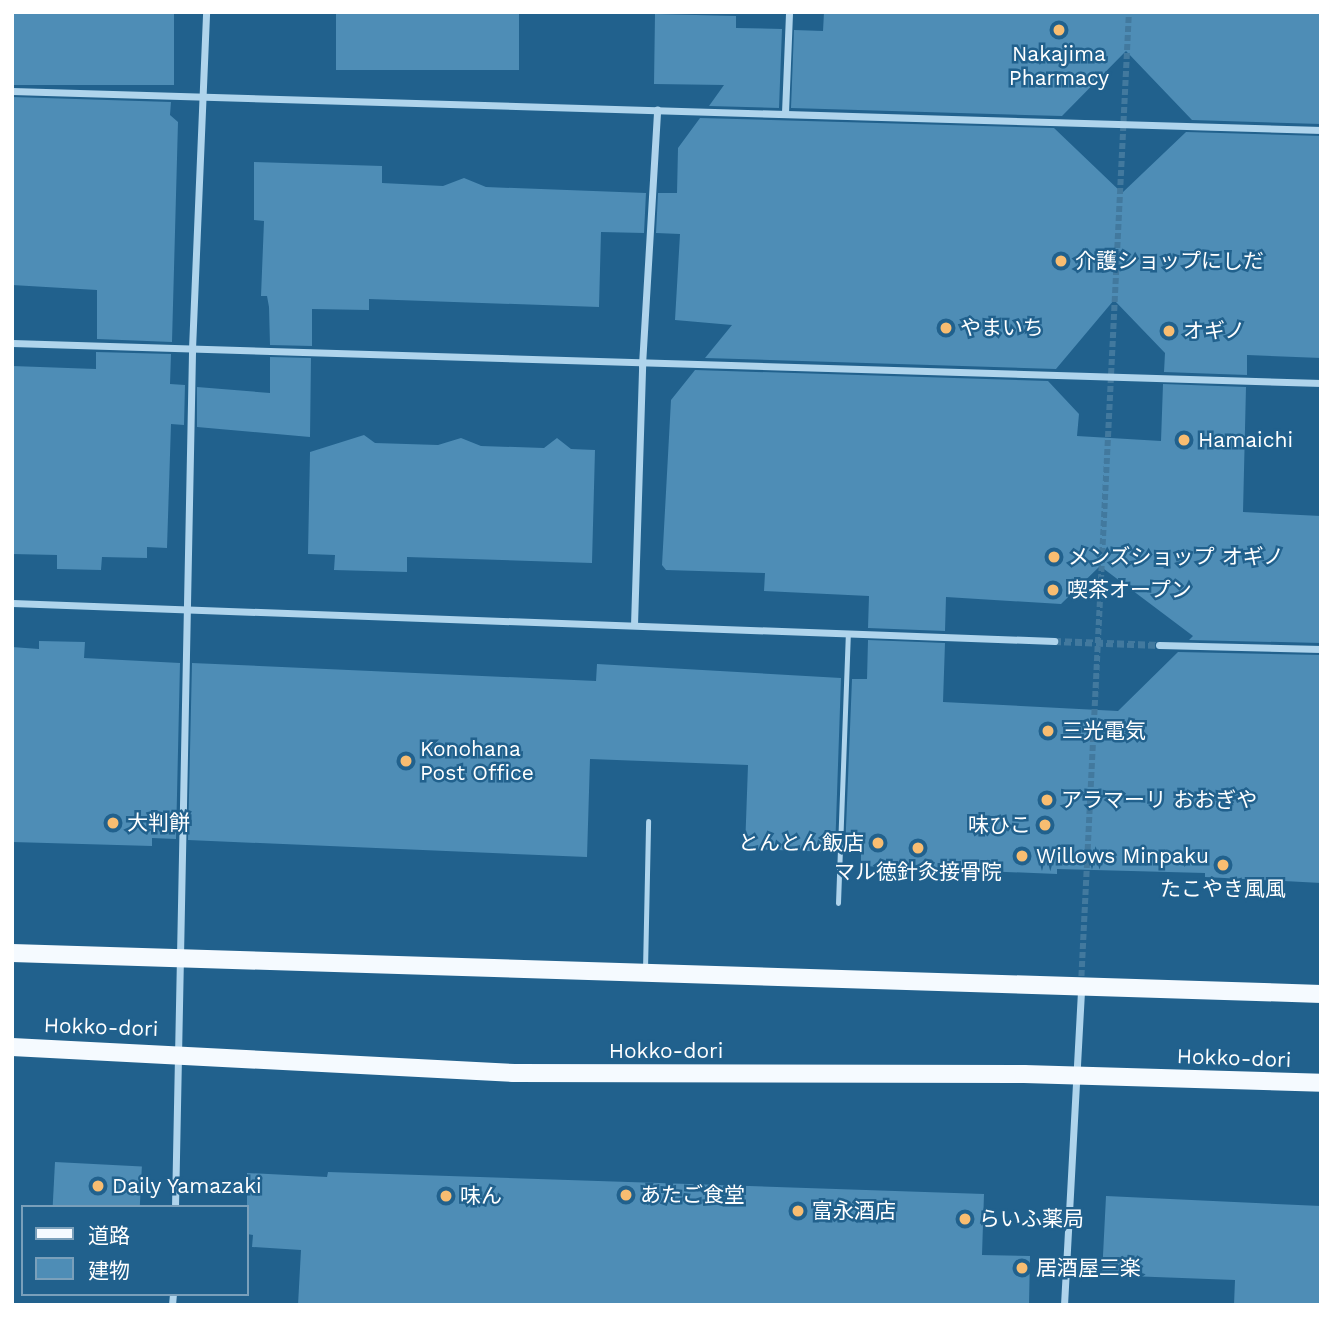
<!DOCTYPE html>
<html>
<head>
<meta charset="utf-8">
<style>
  body { margin:0 }
  #map { position:relative; width:1333px; height:1317px; overflow:hidden; background:#21618d; font-family:"Work Sans","Noto Sans JP",sans-serif }
  div>[style] { position:absolute }
  [style*='--x'] { left:calc(var(--x)*1px); top:calc(var(--y)*1px); width:calc(var(--w)*1px); rotate:calc(var(--a)*1deg) }
  .building>* { inset:0; background:#4e8db6; transform-origin:0 0 }
  .pedestrian-tunnel>* { height:6px; margin-top:-3px; transform-origin:0; background:repeating-linear-gradient(90deg,#42799e 0 6px,transparent 0 9px) }
  .minor-tunnel>* { height:7px; margin-top:-3.5px; transform-origin:0; background:repeating-linear-gradient(90deg,#42799e 0 7px,transparent 0 10.5px) }
  .service>* { height:5px; margin:-2.5px; padding:0 2.5px; transform-origin:2.5px; border-radius:2.5px; background:#afd4ec }
  .minor>* { height:7px; margin:-3.5px; padding:0 3.5px; transform-origin:3.5px; border-radius:3.5px; background:#afd4ec }
  .primary>* { height:18px; margin:-9px; padding:0 9px; transform-origin:9px; border-radius:9px; background:#f5faff }
  .dots>* { width:19px; height:19px; translate:-50% -50%; box-sizing:border-box; border:4px solid #21618d; border-radius:50% }
  span { translate:-50% -50%; white-space:nowrap; text-align:center; line-height:1.15; -webkit-text-stroke:5px #21618d; paint-order:stroke }
  .poi-label { font-size:21px; color:#fff }
  .left { translate:0 -50%; text-align:left }
  .right { translate:-100% -50%; text-align:right }
  .street-label { font-size:21px; color:#fff }
  .frame { position:absolute; inset:0; border:14px solid #fff; pointer-events:none }
  .legend { position:absolute; left:21px; top:1205px; width:228px; height:91px; box-sizing:border-box; background:#21618d; border:2px solid #7aa0bb; margin:0; padding:9px 12px; list-style:none; font-size:21px; color:#fff }
  .legend li { display:flex; align-items:center; gap:14px; height:35px }
  .legend b { width:35px; border:2px solid #7aa0bb }
</style>
</head>
<body>
<div id="map">
  <div class="building">
    <div style="left:12px;top:12px;width:162px;height:73px"></div>
    <div style="left:336px;top:12px;width:183px;height:58px"></div>
    <div style="clip-path:polygon(824px 12px,1321px 12px,1321px 124px,1192px 120px,1126px 51px,1062px 116px,791px 108px,794px 30px,823px 31px)"></div>
    <div style="clip-path:polygon(655px 14px,736px 16px,736px 28px,782px 29px,779px 108px,709px 106px,724px 85px,654px 84px)"></div>
    <div style="clip-path:polygon(12px 97px,171px 102px,170px 115px,178px 122px,172px 342px,97px 339px,97px 290px,12px 285px)"></div>
    <div style="clip-path:polygon(700px 118px,1054px 128px,1122px 193px,1186px 132px,1321px 136px,1321px 358px,1247px 355px,1247px 375px,1164px 372px,1165px 353px,1114px 300px,1056px 369px,705px 358px,732px 325px,675px 320px,680px 234px,656px 233px,658px 193px,677px 193px,678px 148px)"></div>
    <div style="clip-path:polygon(254px 162px,382px 166px,382px 183px,443px 186px,464px 178px,486px 187px,646px 193px,644px 233px,601px 232px,599px 307px,369px 299px,369px 310px,312px 309px,312px 346px,270px 345px,269px 307px,267px 296px,261px 296px,264px 221px,254px 220px)"></div>
    <div style="clip-path:polygon(96px 352px,171px 354px,170px 384px,185px 385px,184px 425px,171px 424px,167px 548px,147px 547px,147px 558px,102px 557px,101px 570px,57px 569px,57px 555px,12px 554px,12px 366px,96px 369px)"></div>
    <div style="clip-path:polygon(270px 357px,311px 358px,310px 437px,197px 427px,197px 387px,270px 393px)"></div>
    <div style="clip-path:polygon(695px 370px,1048px 381px,1079px 414px,1077px 436px,1161px 441px,1163px 384px,1246px 387px,1243px 512px,1321px 516px,1321px 643px,1189px 640px,1193px 636px,1100px 566px,1061px 604px,946px 597px,945px 631px,868px 628px,869px 596px,764px 591px,765px 573px,666px 570px,662px 565px,671px 400px)"></div>
    <div style="clip-path:polygon(364px 435px,375px 443px,438px 445px,461px 438px,481px 446px,544px 448px,557px 438px,571px 449px,595px 450px,592px 563px,407px 557px,407px 572px,334px 570px,335px 555px,308px 554px,310px 452px)"></div>
    <div style="clip-path:polygon(868px 640px,945px 643px,943px 702px,1118px 711px,1178px 652px,1321px 655px,1321px 883px,1205px 877px,1205px 873px,1057px 869px,1057px 874px,861px 866px,861px 853px,845px 853px,852px 679px,867px 679px)"></div>
    <div style="clip-path:polygon(39px 641px,85px 642px,84px 658px,180px 663px,176px 839px,152px 838px,152px 846px,12px 842px,12px 647px,39px 649px)"></div>
    <div style="clip-path:polygon(192px 663px,596px 681px,597px 664px,841px 678px,835px 852px,745px 849px,748px 765px,590px 759px,587px 857px,188px 840px)"></div>
    <div style="left:55px;top:1162px;width:87px;height:45px;rotate:3deg"></div>
    <div style="clip-path:polygon(328px 1172px,984px 1194px,982px 1255px,1030px 1256px,1029px 1305px,298px 1305px,301px 1250px,252px 1247px,253px 1235px,247px 1234px,247px 1173px,327px 1177px)"></div>
    <div style="clip-path:polygon(1106px 1196px,1321px 1206px,1321px 1305px,1234px 1305px,1235px 1280px,1102px 1275px)"></div>
  </div>
  <div class="pedestrian-tunnel">
    <div style="--x:1081;--y:985;--w:974;--a:-87.18"></div>
  </div>
  <div class="minor-tunnel">
    <div style="--x:1054;--y:641;--w:105;--a:2.2"></div>
  </div>
  <div class="service">
    <div style="--x:838;--y:903;--w:270;--a:-87.9"></div>
    <div style="--x:645;--y:970;--w:149;--a:-88.8"></div>
  </div>
  <div class="minor">
    <div style="--x:12;--y:91;--w:1310;--a:1.71"></div>
    <div style="--x:785;--y:113;--w:101;--a:-87.7"></div>
    <div style="--x:12;--y:343;--w:1310;--a:1.75"></div>
    <div style="--x:12;--y:603;--w:1043;--a:2.09"></div>
    <div style="--x:634;--y:625;--w:260;--a:-88.2"></div>
    <div style="--x:642;--y:365;--w:256;--a:-86.6"></div>
    <div style="--x:1159;--y:645;--w:162;--a:1.4"></div>
    <div style="--x:175;--y:1207;--w:858;--a:-88.86"></div>
    <div style="--x:192;--y:349;--w:337;--a:-87.6"></div>
    <div style="--x:172;--y:1305;--w:11;--a:-85"></div>
    <div style="--x:1064;--y:1305;--w:317;--a:-86.9"></div>
  </div>
  <div class="primary">
    <div style="--x:12;--y:953;--w:1310;--a:1.79"></div>
    <div style="--x:12;--y:1047;--w:503;--a:2.96"></div>
    <div style="--x:514;--y:1073;--w:510;--a:0.11"></div>
    <div style="--x:1024;--y:1074;--w:297;--a:1.7"></div>
  </div>
  <div class="dots">
    <div style="left:1059px;top:30px;background:#f8bd71"></div>
    <div style="left:1061px;top:261px;background:#f8bd71"></div>
    <div style="left:946px;top:328px;background:#f8bd71"></div>
    <div style="left:1169px;top:331px;background:#f8bd71"></div>
    <div style="left:1184px;top:440px;background:#f8bd71"></div>
    <div style="left:1054px;top:557px;background:#f8bd71"></div>
    <div style="left:1053px;top:590px;background:#f8bd71"></div>
    <div style="left:1048px;top:731px;background:#f8bd71"></div>
    <div style="left:406px;top:761px;background:#f8bd71"></div>
    <div style="left:1047px;top:800px;background:#f8bd71"></div>
    <div style="left:113px;top:823px;background:#f8bd71"></div>
    <div style="left:1045px;top:825px;background:#f8bd71"></div>
    <div style="left:878px;top:843px;background:#f8bd71"></div>
    <div style="left:918px;top:848px;background:#f8bd71"></div>
    <div style="left:1022px;top:856px;background:#f8bd71"></div>
    <div style="left:1223px;top:865px;background:#f8bd71"></div>
    <div style="left:98px;top:1186px;background:#f8bd71"></div>
    <div style="left:626px;top:1195px;background:#f8bd71"></div>
    <div style="left:446px;top:1196px;background:#f8bd71"></div>
    <div style="left:798px;top:1211px;background:#f8bd71"></div>
    <div style="left:965px;top:1219px;background:#f8bd71"></div>
    <div style="left:1022px;top:1268px;background:#f8bd71"></div>
  </div>
  <div class="poi-label">
    <span style="left:1059px;top:66px">Nakajima<br>Pharmacy</span>
    <span class="left" style="left:1075px;top:261px">介護ショップにしだ</span>
    <span class="left" style="left:960px;top:328px">やまいち</span>
    <span class="left" style="left:1183px;top:331px">オギノ</span>
    <span class="left" style="left:1198px;top:440px">Hamaichi</span>
    <span class="left" style="left:1068px;top:557px">メンズショップ オギノ</span>
    <span class="left" style="left:1067px;top:590px">喫茶オープン</span>
    <span class="left" style="left:1062px;top:731px">三光電気</span>
    <span class="left" style="left:420px;top:761px">Konohana<br>Post Office</span>
    <span class="left" style="left:1061px;top:800px">アラマーリ おおぎや</span>
    <span class="left" style="left:127px;top:823px">大判餅</span>
    <span class="right" style="left:1031px;top:825px">味ひこ</span>
    <span class="right" style="left:864px;top:843px">とんとん飯店</span>
    <span class="left" style="left:1036px;top:856px">Willows Minpaku</span>
    <span style="left:918px;top:872px">マル徳針灸接骨院</span>
    <span style="left:1223px;top:889px">たこやき風風</span>
    <span class="left" style="left:112px;top:1186px">Daily Yamazaki</span>
    <span class="left" style="left:640px;top:1195px">あたご食堂</span>
    <span class="left" style="left:460px;top:1196px">味ん</span>
    <span class="left" style="left:812px;top:1211px">富永酒店</span>
    <span class="left" style="left:979px;top:1219px">らいふ薬局</span>
    <span class="left" style="left:1036px;top:1268px">居酒屋三楽</span>
  </div>
  <div class="street-label">
    <span style="left:101px;top:1027px;rotate:2deg">Hokko-dori</span>
    <span style="left:666px;top:1051px">Hokko-dori</span>
    <span style="left:1234px;top:1058px;rotate:2deg">Hokko-dori</span>
  </div>
  <div class="frame"></div>
  <ul class="legend">
  <li><b style="height:9px;background:#f5faff"></b>道路</li>
  <li><b style="height:19px;background:#4e8db6"></b>建物</li>
  </ul>
</div>
</body>
</html>
